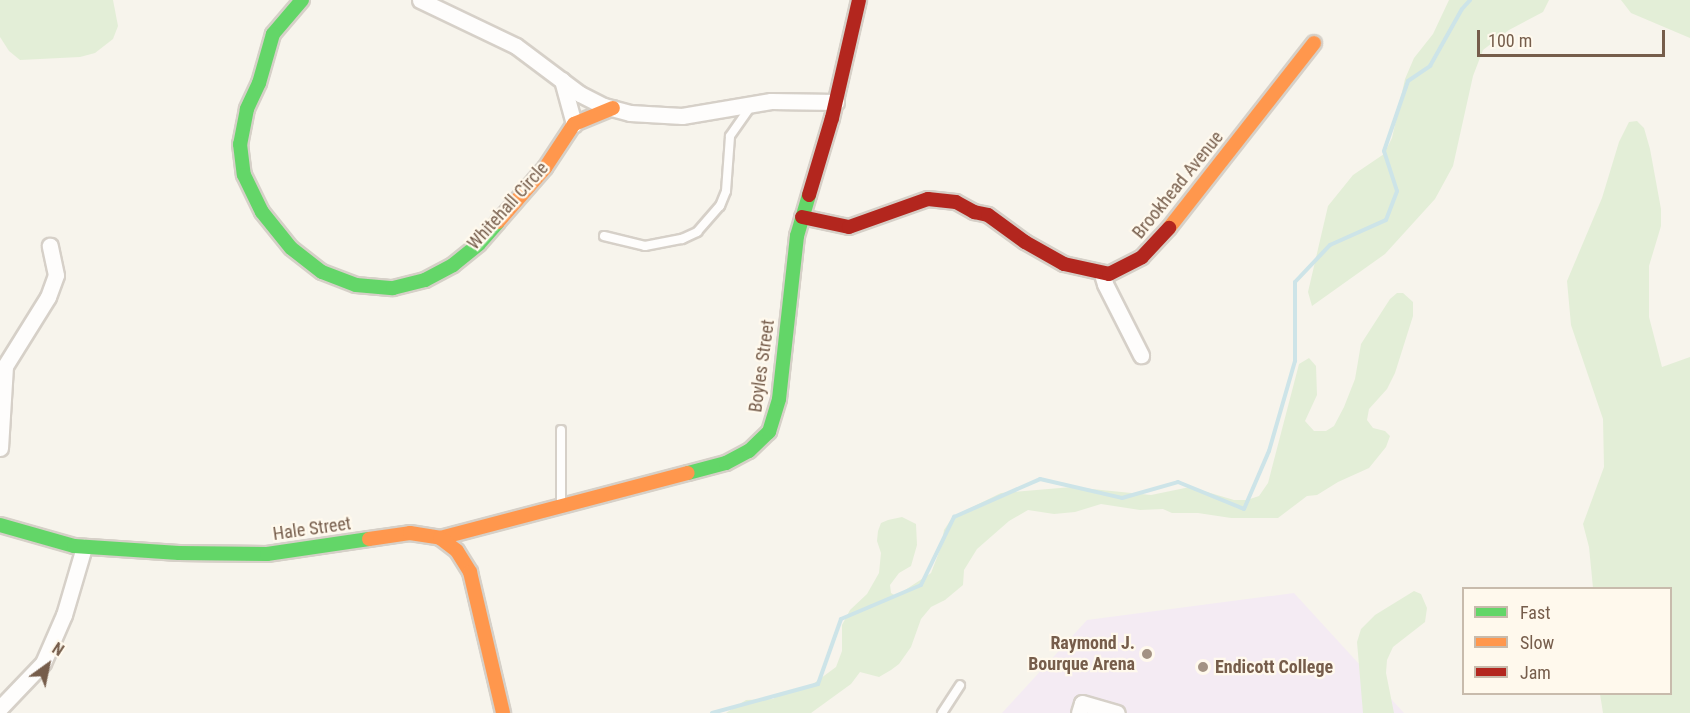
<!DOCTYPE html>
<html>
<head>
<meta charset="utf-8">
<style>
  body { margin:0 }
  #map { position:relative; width:1690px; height:713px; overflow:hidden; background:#f7f4ec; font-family:"Roboto Condensed",sans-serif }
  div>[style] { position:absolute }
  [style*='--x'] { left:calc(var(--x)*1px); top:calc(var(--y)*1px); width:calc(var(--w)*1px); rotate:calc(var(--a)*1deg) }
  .education>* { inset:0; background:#f4ebf3 }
  .green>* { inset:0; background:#e3eed7 }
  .stream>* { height:4px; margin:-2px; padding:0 2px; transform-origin:2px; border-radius:2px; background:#cde4e8 }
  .roads { filter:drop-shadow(2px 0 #d6d0c8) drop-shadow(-2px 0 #d6d0c8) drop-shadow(0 2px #d6d0c8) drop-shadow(0 -2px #d6d0c8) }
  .lane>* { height:8px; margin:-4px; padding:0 4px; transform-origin:4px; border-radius:4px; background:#fefdfc }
  .street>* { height:15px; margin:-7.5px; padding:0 7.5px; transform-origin:7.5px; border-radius:7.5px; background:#fefdfc }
  .fast>* { height:14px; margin:-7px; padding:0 7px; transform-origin:7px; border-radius:7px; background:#63d668 }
  .slow>* { height:14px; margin:-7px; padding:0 7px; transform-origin:7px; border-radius:7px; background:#ff974d }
  .jam>* { height:14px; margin:-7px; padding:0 7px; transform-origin:7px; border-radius:7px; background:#b3261e }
  .dots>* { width:16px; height:16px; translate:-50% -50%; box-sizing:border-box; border:3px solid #fff9ed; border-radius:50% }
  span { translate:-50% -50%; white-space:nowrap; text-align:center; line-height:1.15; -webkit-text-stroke:4.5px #fff9ed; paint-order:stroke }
  .street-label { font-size:18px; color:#765d4b }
  .poi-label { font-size:18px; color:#765d4b; font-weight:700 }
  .right { translate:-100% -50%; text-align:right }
  .left { translate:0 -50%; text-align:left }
  .legend { position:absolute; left:1462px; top:587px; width:210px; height:108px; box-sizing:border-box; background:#fff9ed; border:2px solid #c8bbac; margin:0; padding:8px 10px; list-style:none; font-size:18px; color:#765d4b }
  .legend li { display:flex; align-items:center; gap:12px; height:30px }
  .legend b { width:30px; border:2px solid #c8bbac }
  .north { position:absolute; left:18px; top:635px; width:60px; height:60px; -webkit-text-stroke:4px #fff9ed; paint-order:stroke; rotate:33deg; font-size:16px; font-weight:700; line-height:24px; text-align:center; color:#765d4b }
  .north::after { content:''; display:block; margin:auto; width:21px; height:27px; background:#765d4b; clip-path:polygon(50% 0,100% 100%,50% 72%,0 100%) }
  .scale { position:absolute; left:1477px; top:30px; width:188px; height:27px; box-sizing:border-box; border:3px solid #765d4b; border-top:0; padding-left:8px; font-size:18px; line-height:21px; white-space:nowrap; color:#765d4b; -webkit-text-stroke:4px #fff9ed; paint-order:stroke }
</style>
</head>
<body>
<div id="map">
  <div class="education">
    <div style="clip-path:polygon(1294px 593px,1404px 713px,1002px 713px,1087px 620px)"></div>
  </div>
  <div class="green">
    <div style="clip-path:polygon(0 0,113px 0,118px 26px,113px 39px,95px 53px,80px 57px,20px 60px,9px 51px,0 37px)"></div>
    <div style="clip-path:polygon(1449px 0,1549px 0,1543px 12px,1509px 30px,1483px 50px,1473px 76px,1453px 166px,1435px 199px,1385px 254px,1312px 306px,1308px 292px,1328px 206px,1353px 175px,1384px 154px,1392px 138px,1405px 79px,1414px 58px,1433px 34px)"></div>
    <div style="clip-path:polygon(1621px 0,1690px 0,1690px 38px,1631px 13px)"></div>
    <div style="clip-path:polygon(1637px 121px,1644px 128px,1650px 149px,1661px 209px,1661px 226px,1649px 266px,1649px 317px,1662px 367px,1690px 357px,1690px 713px,1603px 713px,1600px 694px,1670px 694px,1670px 588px,1593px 588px,1589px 547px,1583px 524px,1604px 467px,1603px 419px,1571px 325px,1567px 281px,1602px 198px,1619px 142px,1629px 122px)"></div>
    <div style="clip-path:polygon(1397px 293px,1403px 293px,1413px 302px,1413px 316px,1395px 373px,1387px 389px,1369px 409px,1367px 420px,1373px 428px,1385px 431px,1390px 436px,1386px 447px,1369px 468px,1338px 482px,1317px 495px,1307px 496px,1278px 518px,1231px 518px,1198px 513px,1172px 513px,1163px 509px,1140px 510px,1101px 504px,1075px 512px,1054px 514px,1028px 510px,1009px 521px,977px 549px,964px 570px,963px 585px,945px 600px,931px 607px,921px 619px,911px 647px,899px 664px,891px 670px,879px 677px,860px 672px,851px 684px,811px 713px,726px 713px,746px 700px,773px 699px,781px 693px,813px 684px,836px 667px,842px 651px,842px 625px,850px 610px,867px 594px,879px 573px,881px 553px,877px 541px,878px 531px,881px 523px,888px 520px,902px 517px,916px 524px,917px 545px,911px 566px,899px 573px,890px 585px,891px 593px,896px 596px,931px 573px,941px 547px,944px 530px,950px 521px,958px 514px,1001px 493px,1072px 487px,1151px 495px,1190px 487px,1234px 500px,1247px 500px,1259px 496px,1268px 483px,1299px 364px,1309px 358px,1316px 366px,1317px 395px,1305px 421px,1314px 431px,1326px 431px,1334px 426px,1344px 407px,1355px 379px,1361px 344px,1390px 299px)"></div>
    <div style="clip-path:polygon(1414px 591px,1421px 594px,1427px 608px,1425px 622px,1393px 647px,1387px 660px,1386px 673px,1394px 713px,1363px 713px,1357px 642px,1361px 629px,1375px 615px)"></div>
  </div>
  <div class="stream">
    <div style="--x:712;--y:713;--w:110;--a:-15.3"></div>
    <div style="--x:818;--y:684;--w:69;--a:-70.5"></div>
    <div style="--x:841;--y:619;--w:87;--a:-23"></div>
    <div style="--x:921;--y:585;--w:76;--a:-64.1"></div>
    <div style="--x:954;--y:517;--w:94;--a:-23.8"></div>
    <div style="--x:1040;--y:479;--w:84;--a:13"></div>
    <div style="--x:1122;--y:498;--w:58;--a:-15.9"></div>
    <div style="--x:1178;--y:482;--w:71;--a:22.2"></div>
    <div style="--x:1244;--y:509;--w:63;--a:-66.7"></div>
    <div style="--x:1269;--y:451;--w:94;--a:-73.9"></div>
    <div style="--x:1295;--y:361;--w:79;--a:-90"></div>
    <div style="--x:1295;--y:282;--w:51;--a:-46.6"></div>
    <div style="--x:1330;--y:245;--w:61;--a:-24.1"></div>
    <div style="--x:1386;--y:220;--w:31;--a:-69"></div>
    <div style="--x:1397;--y:191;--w:42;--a:-108"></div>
    <div style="--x:1384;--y:151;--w:74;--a:-71.1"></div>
    <div style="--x:1408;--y:81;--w:27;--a:-34"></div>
    <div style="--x:1430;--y:66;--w:65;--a:-60.7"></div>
    <div style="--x:1462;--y:9;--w:12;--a:-48"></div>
  </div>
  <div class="roads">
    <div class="lane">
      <div style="--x:604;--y:236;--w:42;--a:13.7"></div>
      <div style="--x:645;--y:246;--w:38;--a:-11"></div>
      <div style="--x:682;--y:239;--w:17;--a:-25"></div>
      <div style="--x:697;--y:232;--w:35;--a:-49"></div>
      <div style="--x:720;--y:206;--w:16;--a:-68"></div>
      <div style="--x:726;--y:191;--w:55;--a:-85.8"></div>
      <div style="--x:730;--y:136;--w:38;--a:-55"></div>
      <div style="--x:561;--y:430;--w:76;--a:90"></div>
      <div style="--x:942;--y:713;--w:33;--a:-57"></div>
    </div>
    <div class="street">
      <div style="--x:420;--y:0;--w:106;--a:25.6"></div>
      <div style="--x:516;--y:46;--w:80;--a:36.9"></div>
      <div style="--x:580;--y:94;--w:27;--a:27"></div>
      <div style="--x:604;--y:106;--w:27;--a:15"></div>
      <div style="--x:630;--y:113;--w:52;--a:3.3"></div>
      <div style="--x:682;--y:116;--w:90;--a:-9.6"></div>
      <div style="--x:771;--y:101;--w:65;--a:0.9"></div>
      <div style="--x:562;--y:80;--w:46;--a:74.7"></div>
      <div style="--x:1102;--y:274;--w:10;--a:73"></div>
      <div style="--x:1105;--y:284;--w:80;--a:63.1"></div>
      <div style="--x:0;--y:448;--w:82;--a:-86.5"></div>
      <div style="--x:5;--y:366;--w:81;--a:-58.1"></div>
      <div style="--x:48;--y:297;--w:23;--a:-70"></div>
      <div style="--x:56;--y:275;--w:30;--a:-102"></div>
      <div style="--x:0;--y:708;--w:62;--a:-46.3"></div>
      <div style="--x:43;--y:663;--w:52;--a:-66.4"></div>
      <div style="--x:64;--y:615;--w:71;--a:-73.6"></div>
      <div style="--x:1079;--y:713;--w:10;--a:-73"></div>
      <div style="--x:1082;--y:703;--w:36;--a:16"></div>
    </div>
    <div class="fast">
      <div style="--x:302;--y:0;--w:45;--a:130.5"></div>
      <div style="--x:273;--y:34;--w:51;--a:105.9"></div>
      <div style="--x:259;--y:83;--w:29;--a:115"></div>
      <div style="--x:247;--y:109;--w:36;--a:101"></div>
      <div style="--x:240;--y:144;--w:31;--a:83"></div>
      <div style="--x:244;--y:175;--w:41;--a:64.1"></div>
      <div style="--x:262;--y:212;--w:46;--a:51.1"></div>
      <div style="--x:291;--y:248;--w:39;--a:38"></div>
      <div style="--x:322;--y:272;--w:36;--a:21"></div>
      <div style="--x:356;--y:285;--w:37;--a:5"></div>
      <div style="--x:393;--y:288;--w:33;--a:-14"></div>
      <div style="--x:425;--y:280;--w:32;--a:-28"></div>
      <div style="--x:453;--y:265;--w:33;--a:-39"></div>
      <div style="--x:479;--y:244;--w:29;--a:-49"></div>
      <div style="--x:688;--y:473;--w:39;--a:-15"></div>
      <div style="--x:726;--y:463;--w:26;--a:-28"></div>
      <div style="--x:749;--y:451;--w:28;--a:-44"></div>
      <div style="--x:769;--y:432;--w:34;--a:-73"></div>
      <div style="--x:779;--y:399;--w:164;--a:-83.7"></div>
      <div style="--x:797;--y:236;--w:43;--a:-73.7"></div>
      <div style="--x:0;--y:525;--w:77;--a:15.8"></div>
      <div style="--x:74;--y:546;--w:105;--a:3.8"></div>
      <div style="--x:179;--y:553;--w:88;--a:0.7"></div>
      <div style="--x:267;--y:554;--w:103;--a:-8.4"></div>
    </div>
    <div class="slow">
      <div style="--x:498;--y:222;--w:72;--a:-49"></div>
      <div style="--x:545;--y:168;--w:53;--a:-56.6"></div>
      <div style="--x:574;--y:124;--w:42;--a:-22.3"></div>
      <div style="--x:1169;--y:228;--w:235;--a:-51.9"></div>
      <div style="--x:440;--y:538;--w:256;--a:-14.7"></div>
      <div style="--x:369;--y:539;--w:41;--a:-8.3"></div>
      <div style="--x:410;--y:533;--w:30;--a:9"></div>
      <div style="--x:440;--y:538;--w:21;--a:37"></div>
      <div style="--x:457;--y:551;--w:25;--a:58"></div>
      <div style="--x:470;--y:572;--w:145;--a:76.8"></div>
    </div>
    <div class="jam">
      <div style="--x:809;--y:195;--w:80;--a:-73.4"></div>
      <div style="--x:832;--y:118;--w:121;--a:-77.1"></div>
      <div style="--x:802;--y:217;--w:48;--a:12"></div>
      <div style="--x:849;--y:227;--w:84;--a:-19.5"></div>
      <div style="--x:928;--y:199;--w:28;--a:6"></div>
      <div style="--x:956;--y:202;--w:21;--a:29"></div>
      <div style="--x:974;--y:212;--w:14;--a:12"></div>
      <div style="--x:988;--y:215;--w:46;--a:36.1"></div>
      <div style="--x:1025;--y:242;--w:45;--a:29.4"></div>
      <div style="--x:1064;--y:264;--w:46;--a:12.5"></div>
      <div style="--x:1109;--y:274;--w:37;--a:-27"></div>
      <div style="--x:1142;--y:257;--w:40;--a:-47"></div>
    </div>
  </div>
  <div class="dots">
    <div style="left:1147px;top:654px;background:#a39283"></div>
    <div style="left:1203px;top:667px;background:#a39283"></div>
  </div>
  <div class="street-label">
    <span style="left:1178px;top:185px;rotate:-51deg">Brookhead Avenue</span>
    <span style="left:508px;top:206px;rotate:-48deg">Whitehall Circle</span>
    <span style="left:762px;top:366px;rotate:-82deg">Boyles Street</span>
    <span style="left:312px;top:529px;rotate:-8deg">Hale Street</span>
  </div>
  <div class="poi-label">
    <span class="right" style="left:1135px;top:654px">Raymond J.<br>Bourque Arena</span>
    <span class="left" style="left:1215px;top:667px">Endicott College</span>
  </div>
  <ul class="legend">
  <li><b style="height:8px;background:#63d668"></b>Fast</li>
  <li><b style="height:8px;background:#ff974d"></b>Slow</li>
  <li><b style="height:8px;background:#b3261e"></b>Jam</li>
  </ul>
  <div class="north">N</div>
  <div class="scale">100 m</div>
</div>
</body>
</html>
